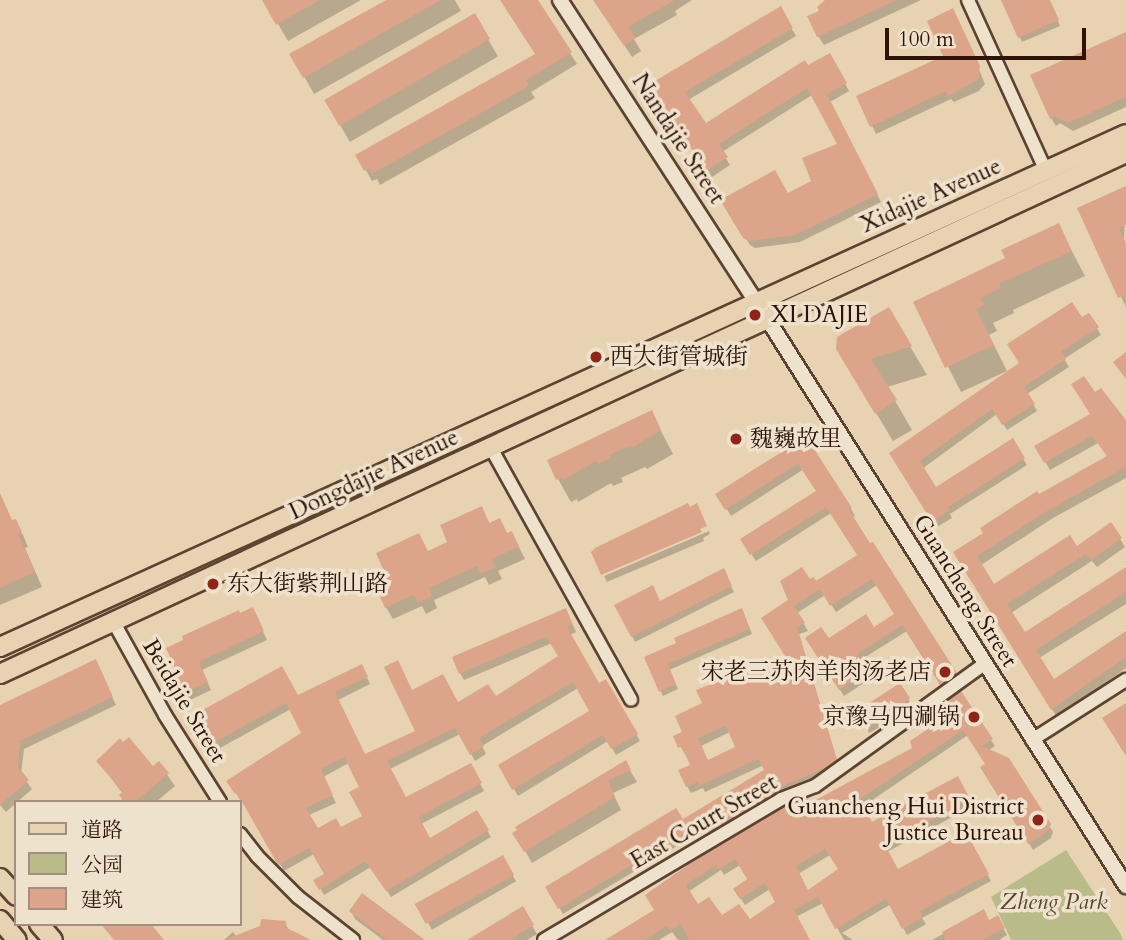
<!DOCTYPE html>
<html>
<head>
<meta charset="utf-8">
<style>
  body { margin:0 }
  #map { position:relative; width:1126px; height:940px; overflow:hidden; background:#e7d3b2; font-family:Cardo,"Noto Serif SC",serif }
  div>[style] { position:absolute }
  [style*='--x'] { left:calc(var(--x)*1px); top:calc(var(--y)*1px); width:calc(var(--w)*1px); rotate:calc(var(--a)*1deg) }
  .green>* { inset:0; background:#b9bb89 }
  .shadow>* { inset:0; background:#0003; transform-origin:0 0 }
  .building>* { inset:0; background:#dca488; transform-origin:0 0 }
  .roads { filter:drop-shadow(2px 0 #5c4331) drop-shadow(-2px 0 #5c4331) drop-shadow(0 2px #5c4331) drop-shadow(0 -2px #5c4331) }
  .minor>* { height:12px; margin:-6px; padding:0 6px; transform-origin:6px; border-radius:6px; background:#efe2cd }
  .tertiary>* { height:14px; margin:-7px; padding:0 7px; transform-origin:7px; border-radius:7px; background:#efe2cd }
  .primary>* { height:18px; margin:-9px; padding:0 9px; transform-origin:9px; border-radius:9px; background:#e7d3b2 }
  .dots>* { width:19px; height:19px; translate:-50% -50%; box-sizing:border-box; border:4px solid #efe2cd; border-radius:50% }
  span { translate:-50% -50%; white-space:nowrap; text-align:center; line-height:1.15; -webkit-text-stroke:7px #efe2cd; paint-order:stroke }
  .street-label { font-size:23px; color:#2e1306 }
  .poi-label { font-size:23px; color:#2e1306 }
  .left { translate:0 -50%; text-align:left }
  .right { translate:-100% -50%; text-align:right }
  .park-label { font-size:23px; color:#58452d; font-style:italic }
  .legend { position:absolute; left:14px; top:800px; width:228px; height:126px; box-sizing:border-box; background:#efe2cd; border:2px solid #a28f7d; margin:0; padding:9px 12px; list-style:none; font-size:21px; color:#2e1306 }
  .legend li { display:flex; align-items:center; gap:14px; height:35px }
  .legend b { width:35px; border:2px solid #a28f7d }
  .scale { position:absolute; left:885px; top:28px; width:201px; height:32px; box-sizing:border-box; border:4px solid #2e1306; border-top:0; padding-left:9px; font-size:21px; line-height:24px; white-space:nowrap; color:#2e1306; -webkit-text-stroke:5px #efe2cd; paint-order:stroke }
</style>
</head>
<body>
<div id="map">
  <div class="green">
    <div style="clip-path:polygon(1066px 850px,1120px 933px,1123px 940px,1011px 940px,991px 897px)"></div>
  </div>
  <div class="shadow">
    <div style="clip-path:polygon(269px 0,361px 0,288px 41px,265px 2px)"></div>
    <div style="clip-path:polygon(390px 0,455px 0,461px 11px,314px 94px,292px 55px)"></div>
    <div style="clip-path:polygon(501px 0,536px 0,577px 64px,531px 92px,535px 98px,380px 185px,377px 179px,372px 181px,358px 156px,537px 55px)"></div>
    <div style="clip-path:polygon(595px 0,692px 0,675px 11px,677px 15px,634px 39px,641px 51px,632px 57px)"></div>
    <div style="clip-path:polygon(828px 0,921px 0,824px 45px,818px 36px,821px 12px)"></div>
    <div style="clip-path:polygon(1003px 0,1049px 0,1060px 26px,1022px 42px)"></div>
    <div style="clip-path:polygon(780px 9px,796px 36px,688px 100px,705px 126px,829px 55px,849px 91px,830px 102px,881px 202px,800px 242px,755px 248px,750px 245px,722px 201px,787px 195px,814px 182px,840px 145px,812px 95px,722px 152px,730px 165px,712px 177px,657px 92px)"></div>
    <div style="left:474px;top:15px;width:48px;height:171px;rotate:60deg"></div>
    <div style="clip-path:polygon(957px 18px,985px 84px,979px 91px,954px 102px,951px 99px,876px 134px,858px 97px,945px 56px)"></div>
    <div style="clip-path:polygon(1126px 34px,1126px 107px,1073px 131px,1060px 123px,1056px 126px,1051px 118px)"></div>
    <div style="clip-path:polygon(1126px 188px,1124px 239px,1126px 307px,1080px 209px)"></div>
    <div style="clip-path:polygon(1058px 225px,1085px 276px,1013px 310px,1014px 313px,993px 323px,997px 331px,989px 335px,1007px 371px,961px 392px,915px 303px,1007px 259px)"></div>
    <div style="clip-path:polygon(888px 309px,927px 375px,887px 387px,912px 430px,893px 441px,855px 378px)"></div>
    <div style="clip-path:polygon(1089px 315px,1101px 335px,1064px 359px,1069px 367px,1027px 394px,1037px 411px,1007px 430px,997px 414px,922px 469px,935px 490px,1012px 441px,1027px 465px,950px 514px,952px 518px,937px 527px,891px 453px)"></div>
    <div style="clip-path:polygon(1094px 394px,1126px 423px,1126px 478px,1053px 518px,981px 565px,994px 586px,1077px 548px,1111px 524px,1125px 547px,1097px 567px,1092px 561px,1011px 613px,1024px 634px,1126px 569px,1126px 604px,1039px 658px,1053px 681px,1126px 634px,1126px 668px,1057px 717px,955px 553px,1038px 497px,1109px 457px,1098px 443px,1050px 470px,1036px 446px,1092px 415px)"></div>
    <div style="clip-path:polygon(651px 412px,673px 454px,647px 469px,645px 467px,621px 478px,623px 482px,613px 486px,611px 483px,578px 502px,577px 499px,571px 502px,558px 479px)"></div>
    <div style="clip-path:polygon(evenodd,802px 433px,851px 509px,855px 516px,852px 517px,870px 546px,873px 544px,959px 680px,945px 691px,907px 631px,859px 661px,870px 679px,844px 696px,811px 645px,873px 629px,896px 614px,877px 585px,836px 612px,825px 595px,797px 613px,808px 631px,799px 634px,839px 767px,713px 838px,707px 828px,563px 914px,547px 887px,682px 821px,766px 771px,764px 765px,705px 792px,703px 788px,691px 793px,687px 786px,692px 766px,675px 737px,788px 657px,790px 601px,809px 582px,816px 583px,859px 556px,831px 513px,756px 561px,746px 546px,818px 492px,804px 469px,731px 516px,718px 495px,790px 448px,802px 433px,730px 732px,737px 748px,708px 761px,701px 746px,730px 732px)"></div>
    <div style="clip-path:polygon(0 505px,23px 535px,28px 547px,25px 548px,42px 587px,0 605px)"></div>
    <div style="clip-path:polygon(481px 508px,490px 524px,508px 535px,512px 533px,525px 559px,498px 571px,502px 579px,489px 585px,485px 577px,434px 600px,437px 608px,426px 614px,422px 606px,393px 619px,386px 607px,428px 553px,449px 543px)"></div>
    <div style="clip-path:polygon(709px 531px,710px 534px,703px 538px,704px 541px,607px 582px,604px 576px)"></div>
    <div style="clip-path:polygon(723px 571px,734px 592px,635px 642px,616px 605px,660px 603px)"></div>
    <div style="clip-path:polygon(240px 615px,256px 617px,267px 640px,202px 670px,211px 690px,184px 703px,171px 676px,179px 673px)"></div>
    <div style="clip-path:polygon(744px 615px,752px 634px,669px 670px,678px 689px,663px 696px,646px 658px)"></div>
    <div style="clip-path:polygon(evenodd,569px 617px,576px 632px,570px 635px,599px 685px,605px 681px,640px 741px,616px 755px,608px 741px,518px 796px,500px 766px,591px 711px,578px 688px,482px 746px,486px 754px,475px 761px,460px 734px,390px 769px,405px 799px,470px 765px,484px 791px,421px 824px,430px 840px,476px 812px,491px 837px,391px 897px,371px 867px,324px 895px,316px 880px,326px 874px,314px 854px,284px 871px,242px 799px,240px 800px,229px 781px,303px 733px,291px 709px,220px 748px,221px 751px,214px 756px,192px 718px,298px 697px,365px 673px,370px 684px,338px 700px,365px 756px,417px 731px,412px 692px,457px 704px,495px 699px,560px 657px,552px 643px,464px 680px,460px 673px,569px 617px,349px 763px,361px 788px,364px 817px,341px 830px,317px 831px,309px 815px,336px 803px,323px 777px,349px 763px)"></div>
    <div style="clip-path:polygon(99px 669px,116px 705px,24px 749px,21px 774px,32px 789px,6px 812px,0 805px,0 709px)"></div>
    <div style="clip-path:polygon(899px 685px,912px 705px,893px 720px,869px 733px,856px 714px)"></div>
    <div style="clip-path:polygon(evenodd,954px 714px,991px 740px,995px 746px,989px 750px,1008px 759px,1053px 832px,1051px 838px,1033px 850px,982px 768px,987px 765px,968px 735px,862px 807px,872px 824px,957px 778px,973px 806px,887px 852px,897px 872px,966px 835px,991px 881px,922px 918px,926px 924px,907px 935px,891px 904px,842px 933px,853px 940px,844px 940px,823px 903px,796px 917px,809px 940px,678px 940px,672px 932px,659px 940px,608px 940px,657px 911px,647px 895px,915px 749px,954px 714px,830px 855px,840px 870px,808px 892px,798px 874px,830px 855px,954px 714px,740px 865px,750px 880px,739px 896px,745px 905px,770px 889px,777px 902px,749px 922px,721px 918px,698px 907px,688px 892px,721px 870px,724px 875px,740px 865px)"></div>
    <div style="clip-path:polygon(98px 761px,153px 768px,159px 763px,175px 786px,156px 802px,121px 802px,123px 794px)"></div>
    <div style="clip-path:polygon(625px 762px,637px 782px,613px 793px,621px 810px,532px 863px,515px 833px)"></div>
    <div style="left:502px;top:857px;width:28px;height:97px;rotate:60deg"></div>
    <div style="clip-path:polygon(522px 909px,537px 934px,527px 940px,470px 940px)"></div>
    <div style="clip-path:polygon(351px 911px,422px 940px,383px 940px,355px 919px)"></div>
    <div style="clip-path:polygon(983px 912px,989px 922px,997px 917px,1007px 935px,999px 940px,932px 940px)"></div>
    <div style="clip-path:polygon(285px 923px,290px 932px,307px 940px,224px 940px,233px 932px,236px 936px)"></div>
  </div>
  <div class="building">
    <div style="clip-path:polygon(262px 0,320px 0,276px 25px)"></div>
    <div style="clip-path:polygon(386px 0,441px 0,303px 78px,289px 54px)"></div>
    <div style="clip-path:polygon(500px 0,538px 0,572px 52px,526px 80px,529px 86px,372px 174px,369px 169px,364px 171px,355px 155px,535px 54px)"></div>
    <div style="clip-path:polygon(593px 0,675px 0,628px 27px,636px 38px,624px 46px)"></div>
    <div style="clip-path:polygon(825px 0,897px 0,817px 37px,807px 16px,819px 11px,817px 7px)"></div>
    <div style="clip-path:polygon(1001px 0,1050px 0,1059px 20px,1018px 38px)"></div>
    <div style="clip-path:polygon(781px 6px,793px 28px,685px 92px,706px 123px,805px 60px,808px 65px,830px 53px,847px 83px,827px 94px,878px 194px,795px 235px,750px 241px,743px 238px,720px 200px,775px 170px,788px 193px,811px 181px,802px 158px,837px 144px,807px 88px,719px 144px,728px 157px,706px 171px,650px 84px)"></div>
    <div style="clip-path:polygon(953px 8px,980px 66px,978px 80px,948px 96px,946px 91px,870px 127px,856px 96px,943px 56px,927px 21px)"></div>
    <div style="left:475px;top:13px;width:30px;height:174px;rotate:60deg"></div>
    <div style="clip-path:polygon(1126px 32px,1126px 97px,1068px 123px,1055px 116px,1050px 119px,1030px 75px)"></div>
    <div style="clip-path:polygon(1126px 186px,1126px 225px,1119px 228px,1126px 243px,1126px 295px,1118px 298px,1077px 208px)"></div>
    <div style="clip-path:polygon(1059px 223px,1072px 251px,999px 284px,1001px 288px,980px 298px,984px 305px,976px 309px,994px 345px,945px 368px,913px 302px,1005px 258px,1001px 250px)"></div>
    <div style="clip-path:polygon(1072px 302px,1082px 317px,1089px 313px,1099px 327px,1061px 352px,1066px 359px,1024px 387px,1035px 404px,1002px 425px,992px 409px,920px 461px,936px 487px,1013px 438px,1025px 458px,948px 507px,950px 510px,932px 522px,889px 453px,1019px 363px,1007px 344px)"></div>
    <div style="clip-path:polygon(889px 307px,912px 346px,871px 359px,897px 400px,875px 414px,836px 349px,837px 337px)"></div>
    <div style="clip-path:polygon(1126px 352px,1126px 379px,1113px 362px)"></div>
    <div style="clip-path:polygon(1084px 376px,1095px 392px,1101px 388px,1126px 420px,1126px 467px,1049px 510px,977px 556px,994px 584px,1070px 535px,1077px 546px,1111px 522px,1122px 538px,1091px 560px,1086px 554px,1007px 604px,1025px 632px,1126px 567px,1126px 592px,1036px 650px,1054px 679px,1126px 631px,1126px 657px,1051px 710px,953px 552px,983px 533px,980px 528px,1037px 491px,1039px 494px,1107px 456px,1092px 436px,1044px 463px,1034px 446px,1090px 414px,1071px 384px)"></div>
    <div style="clip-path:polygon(652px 410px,661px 430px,632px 448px,631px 445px,609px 455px,611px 458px,598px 464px,596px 461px,564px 480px,562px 477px,556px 480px,547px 460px)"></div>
    <div style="clip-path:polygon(evenodd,802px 430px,852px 508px,849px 510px,870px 543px,873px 542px,957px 673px,940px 685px,902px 625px,857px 654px,868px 671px,839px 690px,805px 638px,821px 627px,829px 638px,866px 614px,874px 627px,894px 614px,872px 579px,830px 606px,820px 589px,794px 606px,805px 623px,797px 627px,837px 760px,823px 769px,778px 788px,779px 791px,708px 832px,702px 823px,558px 909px,545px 887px,676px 808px,683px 819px,764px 770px,758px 759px,699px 786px,698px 782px,686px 787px,678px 770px,690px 765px,682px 746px,678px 748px,673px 736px,682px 732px,675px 716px,702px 703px,696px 690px,785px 656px,761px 618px,788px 600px,780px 581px,802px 567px,810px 579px,814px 577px,816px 581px,857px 555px,826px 507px,750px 555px,740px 539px,816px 491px,798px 464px,725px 510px,715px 494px,788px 448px,784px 442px,802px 430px,726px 726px,735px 747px,708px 760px,698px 738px,726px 726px)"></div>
    <div style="clip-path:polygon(0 493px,12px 520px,16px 519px,22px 532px,18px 534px,35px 572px,0 588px)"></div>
    <div style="clip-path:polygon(688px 503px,690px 507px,697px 503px,707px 526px,700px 529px,702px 532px,601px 575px,591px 552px,595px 548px)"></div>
    <div style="clip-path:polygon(482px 506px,489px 523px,500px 518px,507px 533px,512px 531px,519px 547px,492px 559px,496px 567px,481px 574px,477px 566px,429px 588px,432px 596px,418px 603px,414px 595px,385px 608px,378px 593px,384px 590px,377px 574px,384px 571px,376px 553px,419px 533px,428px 551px,447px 542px,440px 525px)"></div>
    <div style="clip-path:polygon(724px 568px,732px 586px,631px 637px,614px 605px,653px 585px,660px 601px)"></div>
    <div style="clip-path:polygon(253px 607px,264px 631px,199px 662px,208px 682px,178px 696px,169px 676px,177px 672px,166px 648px,183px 640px,182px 636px,239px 610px,240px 613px)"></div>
    <div style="clip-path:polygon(evenodd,566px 608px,573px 625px,567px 627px,599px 683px,606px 679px,638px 734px,611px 749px,603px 735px,512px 790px,498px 765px,589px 711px,573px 682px,479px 738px,484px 746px,470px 755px,455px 728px,387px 761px,406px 797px,471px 763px,482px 783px,419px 817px,430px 838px,477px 810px,489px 830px,386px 891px,365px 861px,319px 890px,313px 880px,324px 874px,309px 848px,278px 865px,237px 793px,235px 794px,226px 781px,301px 733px,286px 703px,217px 741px,219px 744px,208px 750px,190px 717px,282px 666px,298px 695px,362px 664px,368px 677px,335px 692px,365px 754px,415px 731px,384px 667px,398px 660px,412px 690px,443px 674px,458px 702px,488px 684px,496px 696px,558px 656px,546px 637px,459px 674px,452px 657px,566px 608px,344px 757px,359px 787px,349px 792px,362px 816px,341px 827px,336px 818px,318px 828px,306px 808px,333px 795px,321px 769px,344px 757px)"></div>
    <div style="clip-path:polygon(742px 608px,750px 629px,668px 664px,676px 684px,659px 692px,644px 657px,676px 643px,674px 638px)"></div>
    <div style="clip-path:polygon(96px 659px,113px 697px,20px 741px,18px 767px,29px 780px,0 805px,0 705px)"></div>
    <div style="clip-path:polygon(900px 683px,910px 698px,890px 715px,864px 728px,854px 713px)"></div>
    <div style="clip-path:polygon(evenodd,961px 691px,993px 739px,982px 746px,1009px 758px,1051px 824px,1048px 831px,1028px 844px,980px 767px,985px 764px,963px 730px,860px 799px,872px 822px,958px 776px,970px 799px,885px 845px,898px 869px,966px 832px,989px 874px,920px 911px,923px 917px,902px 929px,886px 899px,835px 929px,818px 897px,794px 910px,810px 940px,689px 940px,681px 923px,671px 931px,667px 926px,645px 940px,605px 940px,654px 910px,645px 895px,692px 862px,785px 807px,809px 798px,812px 802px,912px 748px,910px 741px,952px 713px,945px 703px,961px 691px,825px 849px,838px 869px,808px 890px,796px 866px,825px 849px,961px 691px,735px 859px,747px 879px,733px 889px,740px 899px,765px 883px,775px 902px,750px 919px,739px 904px,722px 915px,709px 897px,698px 904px,686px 885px,716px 865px,719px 870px,735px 859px)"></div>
    <div style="clip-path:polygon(1126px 703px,1126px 756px,1102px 718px)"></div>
    <div style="clip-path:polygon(129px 737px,153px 766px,159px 761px,169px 773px,135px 802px,125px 802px,119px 795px,123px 792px,96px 761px,120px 738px,123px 742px)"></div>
    <div style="clip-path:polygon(626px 760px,631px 770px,608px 780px,615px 797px,524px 852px,512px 833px,517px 830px,515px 827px)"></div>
    <div style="left:503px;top:855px;width:23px;height:101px;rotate:61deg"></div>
    <div style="clip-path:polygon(362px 893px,425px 940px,387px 940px,349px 911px)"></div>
    <div style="clip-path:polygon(523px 906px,534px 925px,510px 940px,467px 940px)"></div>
    <div style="clip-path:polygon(984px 909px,989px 920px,998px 915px,1005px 928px,982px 940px,946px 940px,942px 932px)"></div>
    <div style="clip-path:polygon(261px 919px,286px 921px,285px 927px,311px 940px,224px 940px,260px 926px)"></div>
    <div style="clip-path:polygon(101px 924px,151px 924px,164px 940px,114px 940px)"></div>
  </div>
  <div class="roads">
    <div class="minor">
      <div style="--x:968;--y:0;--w:188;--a:65.5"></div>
      <div style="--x:491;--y:448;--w:288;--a:60.9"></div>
      <div style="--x:113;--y:621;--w:107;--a:61"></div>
      <div style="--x:165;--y:715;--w:103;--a:57.7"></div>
      <div style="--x:1032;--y:740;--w:112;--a:-32.6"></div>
      <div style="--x:240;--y:834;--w:28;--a:52"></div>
      <div style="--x:257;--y:856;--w:58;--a:45"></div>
      <div style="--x:298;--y:897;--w:70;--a:38"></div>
      <div style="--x:544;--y:940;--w:276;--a:-30.7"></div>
      <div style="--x:781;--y:799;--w:36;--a:-21"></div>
      <div style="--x:815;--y:786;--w:208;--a:-35.8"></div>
    </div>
    <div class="tertiary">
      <div style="--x:560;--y:0;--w:382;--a:57"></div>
      <div style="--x:768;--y:320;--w:670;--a:57.69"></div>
    </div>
    <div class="primary">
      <div style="--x:0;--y:647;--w:1237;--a:-24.49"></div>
      <div style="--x:0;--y:674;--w:1241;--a:-24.83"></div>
      <div style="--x:0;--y:878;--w:24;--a:48"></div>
      <div style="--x:0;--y:920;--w:26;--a:50"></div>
      <div style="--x:39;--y:924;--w:21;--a:49"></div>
    </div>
  </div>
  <div class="dots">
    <div style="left:755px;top:315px;background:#8f2418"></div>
    <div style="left:596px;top:357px;background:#8f2418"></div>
    <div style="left:736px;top:439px;background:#8f2418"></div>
    <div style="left:213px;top:584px;background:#8f2418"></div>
    <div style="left:945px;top:672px;background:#8f2418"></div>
    <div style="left:974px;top:717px;background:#8f2418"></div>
    <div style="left:1038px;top:820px;background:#8f2418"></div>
  </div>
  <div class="street-label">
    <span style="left:678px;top:139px;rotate:57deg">Nandajie Street</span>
    <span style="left:931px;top:196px;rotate:-24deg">Xidajie Avenue</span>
    <span style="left:374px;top:475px;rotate:-25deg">Dongdajie Avenue</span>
    <span style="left:965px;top:591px;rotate:58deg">Guancheng Street</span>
    <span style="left:184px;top:701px;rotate:59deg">Beidajie Street</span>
    <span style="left:704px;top:822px;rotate:-30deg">East Court Street</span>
  </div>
  <div class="poi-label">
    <span class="left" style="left:771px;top:315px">XI DAJIE</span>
    <span class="left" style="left:610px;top:357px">西大街管城街</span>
    <span class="left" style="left:750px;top:439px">魏巍故里</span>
    <span class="left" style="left:227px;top:584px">东大街紫荆山路</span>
    <span class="right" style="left:931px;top:672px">宋老三苏肉羊肉汤老店</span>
    <span class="right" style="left:960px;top:717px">京豫马四涮锅</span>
    <span class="right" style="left:1024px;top:820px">Guancheng Hui District<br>Justice Bureau</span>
  </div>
  <div class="park-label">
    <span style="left:1054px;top:902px">Zheng Park</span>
  </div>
  <ul class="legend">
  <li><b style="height:9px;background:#e7d3b2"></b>道路</li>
  <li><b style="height:19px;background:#b9bb89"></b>公园</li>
  <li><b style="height:19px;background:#dca488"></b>建筑</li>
  </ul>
  <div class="scale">100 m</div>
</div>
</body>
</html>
